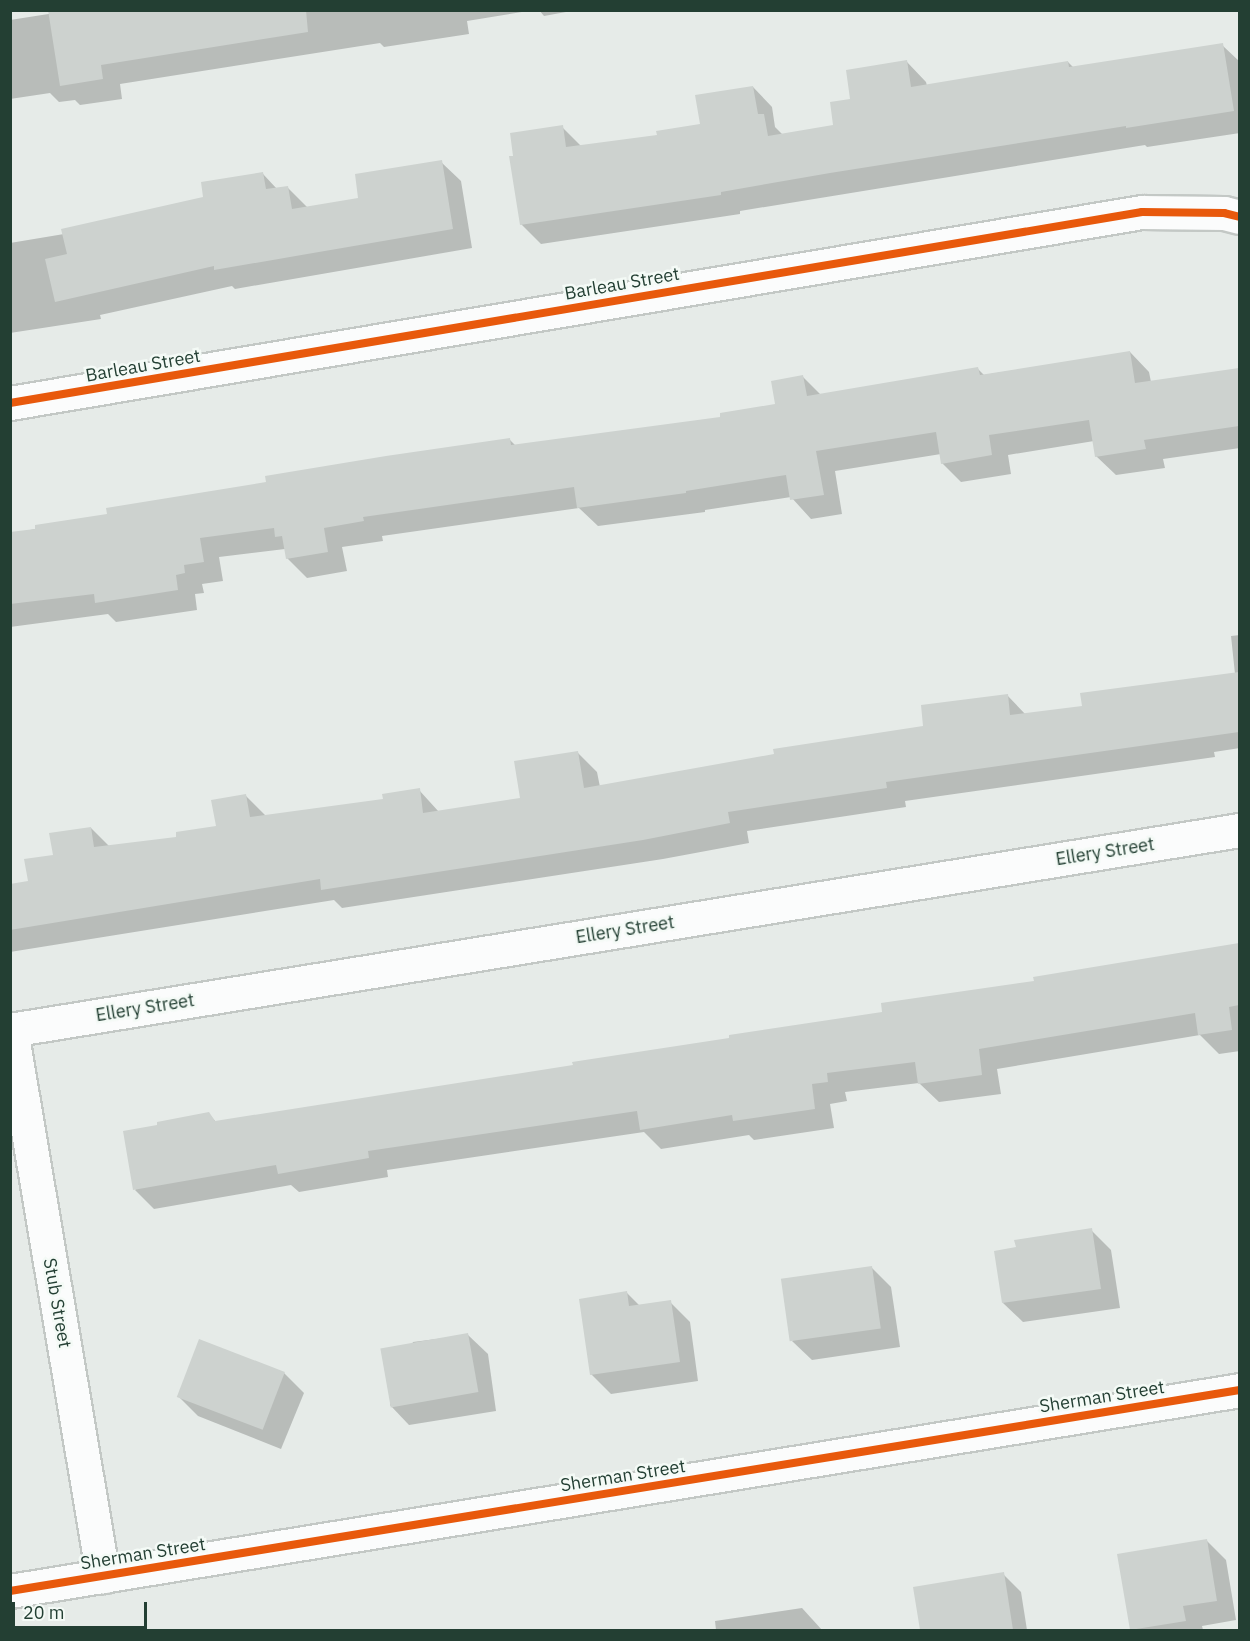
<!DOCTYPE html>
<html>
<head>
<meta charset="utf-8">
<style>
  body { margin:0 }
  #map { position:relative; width:1250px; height:1641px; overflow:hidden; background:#e6ebe8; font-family:"IBM Plex Sans",sans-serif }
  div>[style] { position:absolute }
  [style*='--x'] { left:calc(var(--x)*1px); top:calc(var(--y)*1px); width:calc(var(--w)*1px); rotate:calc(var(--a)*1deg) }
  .shadow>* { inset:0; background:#0003 }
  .building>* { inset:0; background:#cdd2cf; transform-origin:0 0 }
  .roads { filter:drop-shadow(2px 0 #c3c8c5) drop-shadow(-2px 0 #c3c8c5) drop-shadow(0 2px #c3c8c5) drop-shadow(0 -2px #c3c8c5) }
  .minor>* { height:33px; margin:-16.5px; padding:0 16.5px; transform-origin:16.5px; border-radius:16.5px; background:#fbfcfc }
  .cycleway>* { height:8px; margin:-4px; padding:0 4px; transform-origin:4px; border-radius:4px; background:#e8590c }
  span { translate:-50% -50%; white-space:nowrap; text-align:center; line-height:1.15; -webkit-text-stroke:5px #f4faf6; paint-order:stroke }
  .street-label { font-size:18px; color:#233f33 }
  .frame { position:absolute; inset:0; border:12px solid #233f33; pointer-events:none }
  .scale { position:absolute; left:12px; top:1602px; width:135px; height:27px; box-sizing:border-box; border:3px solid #233f33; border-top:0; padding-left:8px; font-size:18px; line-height:21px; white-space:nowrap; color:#233f33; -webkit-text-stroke:4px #f4faf6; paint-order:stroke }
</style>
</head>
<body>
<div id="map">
  <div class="shadow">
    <div style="clip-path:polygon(74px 10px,534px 10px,467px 21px,469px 34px,384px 47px,380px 43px,120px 84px,122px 99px,80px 105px,75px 100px,59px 102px,50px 93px,10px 99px,10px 20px)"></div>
    <div style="clip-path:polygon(539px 10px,577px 10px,544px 16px)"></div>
    <div style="clip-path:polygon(1222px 45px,1240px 62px,1240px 133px,1147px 147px,1145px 145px,740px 211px,740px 214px,541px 244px,521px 224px,562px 127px,582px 147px,658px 136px,702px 126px,753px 87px,772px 107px,775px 127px,783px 135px,835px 127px,852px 100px,907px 62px,926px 82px,927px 86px,1068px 62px,1074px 68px)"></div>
    <div style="clip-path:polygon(441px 162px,461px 181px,472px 248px,235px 289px,232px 286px,100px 315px,101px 319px,10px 333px,10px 243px,64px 234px,205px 198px,263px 174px,277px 189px,287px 187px,308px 208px,360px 199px)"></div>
    <div style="clip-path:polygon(1130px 352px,1149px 372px,1151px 382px,1240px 369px,1240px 448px,1163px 459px,1165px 468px,1116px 475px,1096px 456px,1094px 441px,1008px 455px,1011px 474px,961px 482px,942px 463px,941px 454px,835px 471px,842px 514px,811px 519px,791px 497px,705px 510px,705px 512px,598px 526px,579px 508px,382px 536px,383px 541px,342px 547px,347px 571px,307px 578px,287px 558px,285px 549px,219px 557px,223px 581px,202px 584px,204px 593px,195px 594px,197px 610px,116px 622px,108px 614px,10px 627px,10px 534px,267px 483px,510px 440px,516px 446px,722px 418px,776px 405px,803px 377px,821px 395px,978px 369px,984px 375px)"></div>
    <div style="clip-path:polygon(1240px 635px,1240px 748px,1214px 752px,1215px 757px,905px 801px,906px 807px,747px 831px,749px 843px,663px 859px,342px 908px,334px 900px,10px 952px,10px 886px,29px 883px,55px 856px,91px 828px,109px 846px,178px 838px,217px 827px,246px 796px,266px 816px,385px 800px,419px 790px,439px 812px,522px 799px,578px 753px,597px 772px,600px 787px,925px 727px,1007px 695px,1026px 715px,1084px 708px,1235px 674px,1231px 636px)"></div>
    <div style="clip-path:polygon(1240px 945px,1240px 1051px,1219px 1054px,1200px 1035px,997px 1069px,1001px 1094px,939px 1102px,919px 1083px,845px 1092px,847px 1101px,830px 1104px,834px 1128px,754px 1140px,749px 1135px,661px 1149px,644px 1132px,387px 1170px,388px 1177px,299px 1192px,291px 1185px,154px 1209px,135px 1190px,209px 1114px,217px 1123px,574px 1066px,884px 1013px,1035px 983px,1034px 978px)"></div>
    <div style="clip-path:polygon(1091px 1230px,1111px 1250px,1120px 1308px,1023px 1322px,1003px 1303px,1017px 1248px)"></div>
    <div style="clip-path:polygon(872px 1268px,891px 1287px,900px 1347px,812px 1360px,792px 1341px)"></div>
    <div style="clip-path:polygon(627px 1293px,640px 1306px,670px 1302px,690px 1322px,698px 1381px,611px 1394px,591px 1374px)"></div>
    <div style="clip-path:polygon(468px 1335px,488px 1354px,496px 1411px,409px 1425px,390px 1405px,413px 1342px)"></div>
    <div style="clip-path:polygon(284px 1373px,304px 1393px,281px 1449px,198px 1416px,178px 1396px)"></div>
    <div style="clip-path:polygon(1206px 1540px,1226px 1560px,1236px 1620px,1202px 1626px,1203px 1630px,1131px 1630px,1118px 1555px)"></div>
    <div style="clip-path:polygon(1003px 1574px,1021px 1592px,1027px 1630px,922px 1630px,915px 1588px)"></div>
    <div style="clip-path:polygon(802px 1608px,822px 1630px,716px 1630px,715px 1621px)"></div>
  </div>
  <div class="building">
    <div style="clip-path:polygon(48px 10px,306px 10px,308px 32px,101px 65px,103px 79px,60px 86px)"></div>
    <div style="clip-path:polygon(1223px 43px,1234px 111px,1126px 128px,1126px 126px,830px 173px,721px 192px,721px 195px,520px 225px,509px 156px,513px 156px,510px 133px,563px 125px,566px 147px,657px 135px,656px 131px,700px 124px,695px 95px,753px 86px,758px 114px,764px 114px,768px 136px,833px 125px,830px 102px,850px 99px,846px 70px,907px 60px,911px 87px,1068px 61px,1069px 67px)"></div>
    <div style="clip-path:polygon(442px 160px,453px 229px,214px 270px,214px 266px,55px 302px,45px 259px,67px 254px,61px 229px,203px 197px,201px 182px,263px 172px,266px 189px,288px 186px,292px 209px,358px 198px,355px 174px)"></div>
    <div style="clip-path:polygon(1130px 351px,1135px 383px,1239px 368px,1239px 426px,1144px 440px,1146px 449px,1095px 457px,1089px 420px,989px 435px,992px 455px,941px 464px,936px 432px,816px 451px,824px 495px,790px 500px,786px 475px,686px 491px,686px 493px,577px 508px,574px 487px,363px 517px,364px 521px,324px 528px,328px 552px,286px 559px,282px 536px,275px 537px,274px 528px,200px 538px,204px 562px,184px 565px,185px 573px,176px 575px,178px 590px,95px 603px,94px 594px,10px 604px,10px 532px,35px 529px,35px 525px,107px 514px,106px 508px,266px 482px,265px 476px,386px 456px,510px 438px,511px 445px,720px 417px,720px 413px,775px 404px,771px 381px,803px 375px,807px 396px,978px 367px,980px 375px)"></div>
    <div style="clip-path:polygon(1239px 672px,1239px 732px,886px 782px,887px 788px,728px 812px,730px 823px,643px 840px,321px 890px,320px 879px,10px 930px,10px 884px,28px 881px,24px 859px,53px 855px,49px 833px,91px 827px,94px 847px,176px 837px,176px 832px,216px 826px,211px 800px,246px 794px,250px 817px,383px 799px,382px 794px,420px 788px,423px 813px,520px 798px,514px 761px,578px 751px,584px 788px,774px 754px,773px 749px,923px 726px,921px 705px,1008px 694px,1010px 715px,1082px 706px,1080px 693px)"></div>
    <div style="clip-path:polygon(1239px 943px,1239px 1005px,1229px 1007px,1232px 1030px,1198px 1035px,1195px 1013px,979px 1049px,982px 1075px,918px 1084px,915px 1062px,827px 1073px,828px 1082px,812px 1084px,815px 1109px,733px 1121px,732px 1115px,640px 1130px,637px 1111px,368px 1151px,369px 1158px,278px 1174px,276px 1165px,133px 1190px,123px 1131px,157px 1125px,157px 1122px,209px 1112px,215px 1121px,573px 1065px,572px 1062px,729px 1038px,729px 1035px,882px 1012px,881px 1003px,1034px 981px,1033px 977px)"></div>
    <div style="clip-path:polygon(1092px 1228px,1101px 1289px,1002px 1303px,994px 1251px,1016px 1247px,1014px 1240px)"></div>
    <div style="left:872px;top:1266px;width:63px;height:92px;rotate:82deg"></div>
    <div style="clip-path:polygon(627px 1291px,629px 1306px,671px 1300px,680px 1362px,590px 1375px,579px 1299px)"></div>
    <div style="left:468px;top:1333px;width:60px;height:89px;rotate:80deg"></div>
    <div style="left:199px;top:1339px;width:92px;height:62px;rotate:21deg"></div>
    <div style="clip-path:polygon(1207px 1539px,1217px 1601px,1183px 1606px,1186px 1621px,1130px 1630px,1117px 1554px)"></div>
    <div style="clip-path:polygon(1004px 1572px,1013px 1630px,920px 1630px,913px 1587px)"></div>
  </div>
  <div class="roads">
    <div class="minor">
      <div style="--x:10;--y:403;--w:1148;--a:-9.58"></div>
      <div style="--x:1142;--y:212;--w:82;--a:0.7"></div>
      <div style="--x:1224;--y:213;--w:16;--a:14"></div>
      <div style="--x:10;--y:1030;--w:1246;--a:-9.24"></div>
      <div style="--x:11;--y:1030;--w:554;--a:80.44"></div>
      <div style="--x:10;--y:1591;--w:1246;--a:-9.28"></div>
    </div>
  </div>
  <div class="cycleway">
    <div style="--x:10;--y:403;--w:1148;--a:-9.58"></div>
    <div style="--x:1142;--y:212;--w:82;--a:0.7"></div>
    <div style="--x:1224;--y:213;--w:16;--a:14"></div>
    <div style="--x:10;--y:1591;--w:1246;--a:-9.28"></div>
  </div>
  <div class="street-label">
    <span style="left:622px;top:284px;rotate:-10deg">Barleau Street</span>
    <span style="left:143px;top:366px;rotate:-10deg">Barleau Street</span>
    <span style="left:1105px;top:852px;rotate:-9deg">Ellery Street</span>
    <span style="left:625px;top:930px;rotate:-9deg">Ellery Street</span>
    <span style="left:145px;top:1008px;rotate:-9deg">Ellery Street</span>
    <span style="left:57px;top:1303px;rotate:80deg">Stub Street</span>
    <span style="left:1102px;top:1397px;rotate:-9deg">Sherman Street</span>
    <span style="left:623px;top:1476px;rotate:-9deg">Sherman Street</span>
    <span style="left:143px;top:1554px;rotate:-9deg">Sherman Street</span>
  </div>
  <div class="frame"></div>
  <div class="scale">20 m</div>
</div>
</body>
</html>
